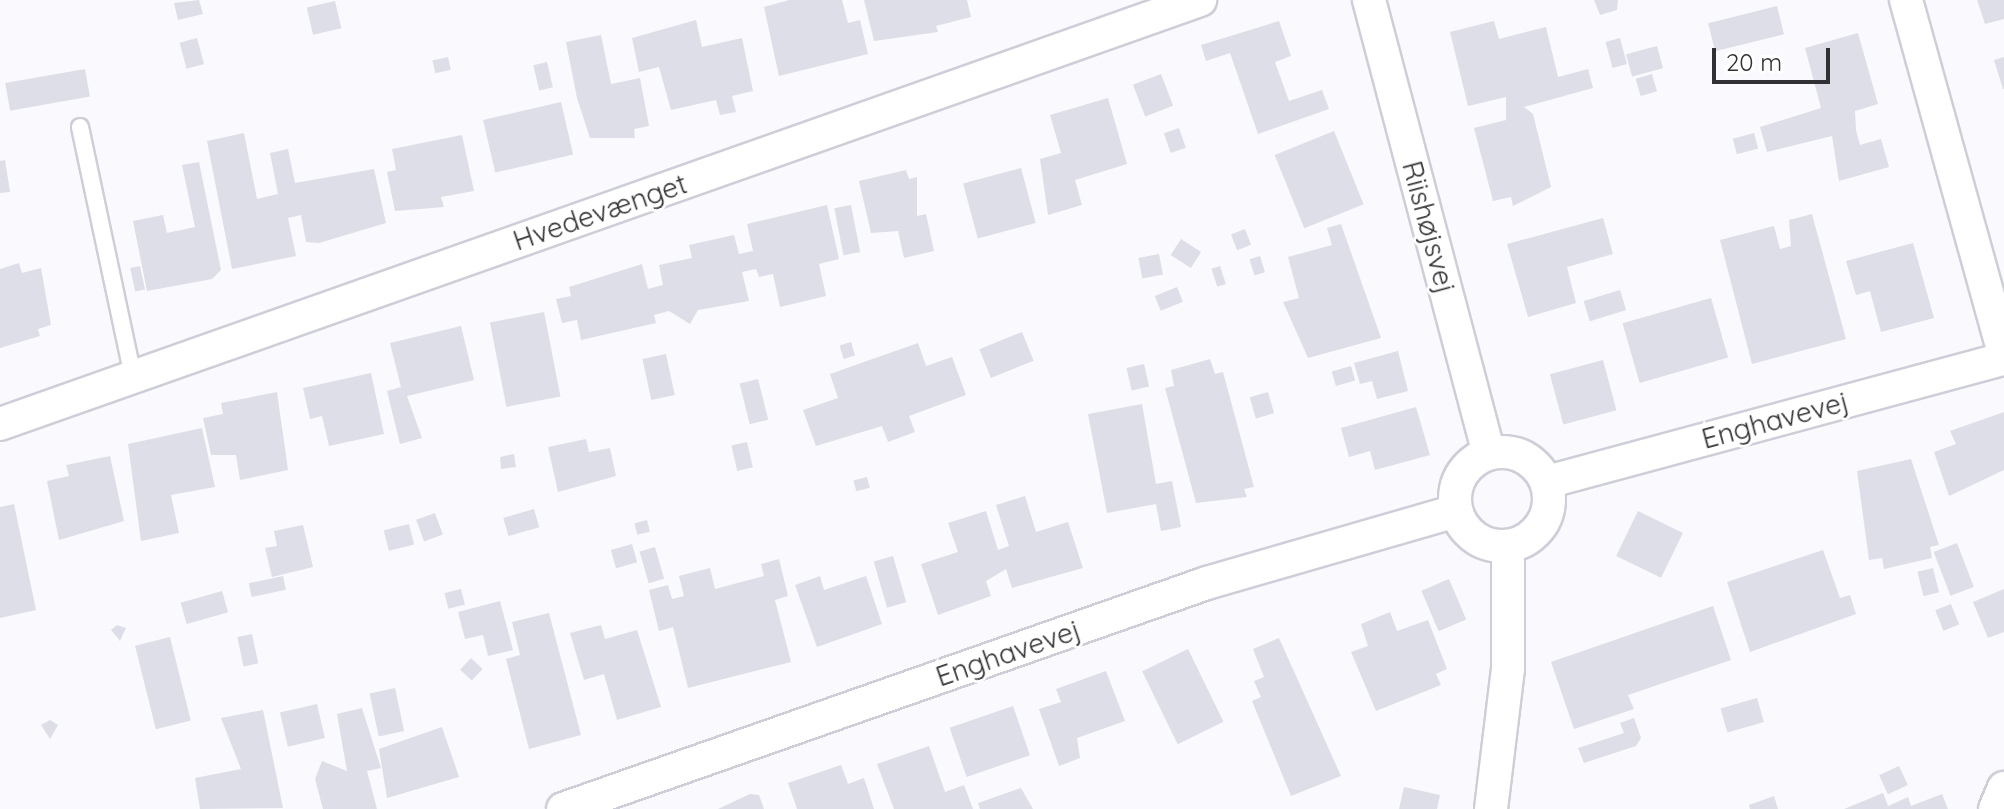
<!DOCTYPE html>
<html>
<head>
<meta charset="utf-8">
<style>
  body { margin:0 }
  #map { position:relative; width:2004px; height:809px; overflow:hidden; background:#f9f9fe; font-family:Quicksand,sans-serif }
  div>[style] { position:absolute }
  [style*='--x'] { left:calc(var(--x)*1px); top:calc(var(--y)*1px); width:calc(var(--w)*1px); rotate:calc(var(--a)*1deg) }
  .building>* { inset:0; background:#dddee8; transform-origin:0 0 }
  .roads { filter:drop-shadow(2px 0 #cdced8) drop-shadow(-2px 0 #cdced8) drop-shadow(0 2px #cdced8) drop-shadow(0 -2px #cdced8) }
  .service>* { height:16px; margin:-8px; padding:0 8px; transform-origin:8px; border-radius:8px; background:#fff }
  .minor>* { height:32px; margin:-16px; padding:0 16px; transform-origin:16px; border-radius:16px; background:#fff }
  .minor>.ring { margin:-16px; padding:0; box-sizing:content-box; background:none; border:32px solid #fff; border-radius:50% }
  span { translate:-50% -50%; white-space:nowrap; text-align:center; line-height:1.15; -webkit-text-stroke:6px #fff; paint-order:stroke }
  .street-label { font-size:28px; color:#313135 }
  .scale { position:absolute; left:1712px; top:48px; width:118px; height:36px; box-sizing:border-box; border:4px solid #313135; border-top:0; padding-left:10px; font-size:24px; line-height:28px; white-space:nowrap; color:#313135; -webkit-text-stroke:6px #fff; paint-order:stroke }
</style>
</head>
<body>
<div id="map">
  <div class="building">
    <div style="clip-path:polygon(199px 0,203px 14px,178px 20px,174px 3px)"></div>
    <div style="clip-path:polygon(789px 0,842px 0,848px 23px,860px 20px,868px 54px,779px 76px,764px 7px)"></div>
    <div style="clip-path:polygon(864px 0,967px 0,971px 17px,936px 26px,938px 32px,874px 41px)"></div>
    <div style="clip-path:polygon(1594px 0,1618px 0,1617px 10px,1600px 15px)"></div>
    <div style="clip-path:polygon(1977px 0,2004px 0,2004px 19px,1985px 24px)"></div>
    <div style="left:335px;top:1px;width:28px;height:29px;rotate:77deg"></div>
    <div style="left:1777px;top:6px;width:29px;height:71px;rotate:76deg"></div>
    <div style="clip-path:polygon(696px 20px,702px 47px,742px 38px,753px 91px,732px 96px,736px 112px,720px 115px,716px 100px,671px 110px,659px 67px,639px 72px,632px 38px)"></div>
    <div style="clip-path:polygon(1279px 21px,1291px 56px,1275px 62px,1289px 101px,1322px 90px,1329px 109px,1258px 134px,1230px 53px,1206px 61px,1201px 45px)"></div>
    <div style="clip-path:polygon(1494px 21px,1499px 39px,1546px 27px,1558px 77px,1588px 69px,1593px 88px,1524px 107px,1533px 114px,1551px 187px,1513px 206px,1511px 197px,1493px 201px,1474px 128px,1506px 120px,1506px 97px,1468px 106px,1450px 32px)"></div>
    <div style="clip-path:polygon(1858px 33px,1878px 104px,1855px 111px,1856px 130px,1860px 145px,1881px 139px,1889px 167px,1839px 181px,1832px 136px,1767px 152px,1760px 127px,1821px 108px,1805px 48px)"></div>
    <div style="clip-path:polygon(601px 35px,611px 84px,640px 78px,649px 126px,634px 129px,635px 138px,590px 138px,577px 98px,566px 42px)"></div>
    <div style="left:197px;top:38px;width:27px;height:18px;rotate:75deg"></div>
    <div style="left:1620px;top:38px;width:27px;height:15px;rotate:75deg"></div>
    <div style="left:1657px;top:46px;width:23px;height:32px;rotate:75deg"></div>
    <div style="left:448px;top:57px;width:13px;height:16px;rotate:77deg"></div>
    <div style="clip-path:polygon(2004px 57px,2004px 89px,2003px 89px,1994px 60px)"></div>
    <div style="left:547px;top:62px;width:26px;height:14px;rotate:77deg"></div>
    <div style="left:85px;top:69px;width:28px;height:81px;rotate:80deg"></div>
    <div style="left:1161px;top:74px;width:34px;height:30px;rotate:69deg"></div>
    <div style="left:1652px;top:74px;width:18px;height:17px;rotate:74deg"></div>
    <div style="clip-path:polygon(1108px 98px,1127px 164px,1075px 180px,1082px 205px,1048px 215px,1040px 159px,1061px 153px,1050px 115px)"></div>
    <div style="left:561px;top:102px;width:54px;height:80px;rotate:77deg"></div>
    <div style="left:1179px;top:128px;width:21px;height:16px;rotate:71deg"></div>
    <div style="left:1334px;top:131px;width:79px;height:64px;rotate:68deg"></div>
    <div style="clip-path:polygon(244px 133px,257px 199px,278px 194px,270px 153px,288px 149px,295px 183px,374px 169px,386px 223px,319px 243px,306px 242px,301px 215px,288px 218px,296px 256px,232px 269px,207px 141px)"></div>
    <div style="left:1754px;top:133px;width:16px;height:22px;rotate:75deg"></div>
    <div style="clip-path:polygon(462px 135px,474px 191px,441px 197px,444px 207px,395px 211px,387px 172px,396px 170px,392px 149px)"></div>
    <div style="clip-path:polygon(5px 160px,10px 192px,0 193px,0 161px)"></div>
    <div style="clip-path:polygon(199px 162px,221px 270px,212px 279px,147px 291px,133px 221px,163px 215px,167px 233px,195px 227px,182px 165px)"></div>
    <div style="left:1021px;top:168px;width:57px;height:60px;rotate:75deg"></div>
    <div style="clip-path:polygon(906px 170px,909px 179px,917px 177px,917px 216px,926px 214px,934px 251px,904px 258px,898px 231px,871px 233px,859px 181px)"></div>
    <div style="clip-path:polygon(827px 205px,839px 259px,819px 264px,826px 296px,780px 307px,773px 274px,759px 277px,756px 269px,742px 272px,749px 301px,698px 310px,690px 324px,669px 311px,654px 315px,656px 323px,581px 340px,577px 320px,562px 323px,556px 299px,571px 296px,569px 287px,642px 264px,648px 289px,663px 285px,659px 265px,692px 258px,689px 245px,734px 235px,739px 254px,753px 251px,747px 224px)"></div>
    <div style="left:851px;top:205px;width:48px;height:17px;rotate:79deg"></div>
    <div style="clip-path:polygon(1812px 214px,1846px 339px,1752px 364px,1720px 240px,1774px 226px,1780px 249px,1791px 246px,1789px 220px)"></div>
    <div style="clip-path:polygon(1603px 218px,1613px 254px,1567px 267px,1576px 303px,1528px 317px,1507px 244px)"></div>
    <div style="clip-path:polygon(1341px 224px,1381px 338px,1308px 358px,1283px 302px,1299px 298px,1288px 257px,1332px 245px,1327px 228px)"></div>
    <div style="left:1245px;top:229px;width:17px;height:15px;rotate:69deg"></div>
    <div style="left:1181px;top:239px;width:24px;height:19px;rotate:33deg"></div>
    <div style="clip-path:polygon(1913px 243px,1934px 318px,1881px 332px,1870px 291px,1856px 295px,1846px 261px)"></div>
    <div style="left:1159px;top:254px;width:21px;height:21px;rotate:79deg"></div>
    <div style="left:1260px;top:256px;width:17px;height:11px;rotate:73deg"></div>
    <div style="clip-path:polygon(19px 263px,22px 273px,41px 268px,51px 325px,38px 329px,40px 336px,0 348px,0 269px)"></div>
    <div style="left:140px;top:266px;width:24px;height:10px;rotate:78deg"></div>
    <div style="left:1220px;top:266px;width:19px;height:9px;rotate:72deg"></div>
    <div style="left:1177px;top:287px;width:16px;height:24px;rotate:68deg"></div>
    <div style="left:1620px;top:290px;width:21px;height:38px;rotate:73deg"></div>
    <div style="left:1711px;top:298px;width:62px;height:92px;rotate:74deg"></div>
    <div style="left:544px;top:312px;width:86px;height:55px;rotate:79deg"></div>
    <div style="clip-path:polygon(461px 326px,474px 380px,407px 396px,422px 438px,400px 444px,387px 391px,401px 387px,390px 343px)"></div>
    <div style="left:1022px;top:332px;width:31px;height:46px;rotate:68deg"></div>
    <div style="left:851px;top:342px;width:14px;height:12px;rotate:73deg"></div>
    <div style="clip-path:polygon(918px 343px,926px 366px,952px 357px,966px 395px,909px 416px,915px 432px,888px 442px,882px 426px,816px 446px,803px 410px,838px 398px,830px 374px)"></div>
    <div style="clip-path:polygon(1398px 351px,1408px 391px,1377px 399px,1372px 381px,1360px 384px,1354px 363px)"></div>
    <div style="left:666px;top:354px;width:42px;height:24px;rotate:78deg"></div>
    <div style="clip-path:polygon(1210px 359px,1215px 374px,1223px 372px,1254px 487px,1244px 489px,1247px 497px,1196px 503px,1165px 388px,1174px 386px,1171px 370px)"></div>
    <div style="left:1603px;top:360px;width:52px;height:55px;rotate:75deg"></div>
    <div style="left:1144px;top:364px;width:23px;height:18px;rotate:77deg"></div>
    <div style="left:1351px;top:366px;width:15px;height:20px;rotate:74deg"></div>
    <div style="clip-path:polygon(371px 373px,384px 434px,329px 446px,322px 416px,310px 419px,303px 388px)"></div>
    <div style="left:758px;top:379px;width:42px;height:19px;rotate:76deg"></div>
    <div style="clip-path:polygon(277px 392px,288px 470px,240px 480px,236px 455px,211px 455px,203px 418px,223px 414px,221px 403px)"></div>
    <div style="left:1268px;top:392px;width:22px;height:19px;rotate:74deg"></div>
    <div style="clip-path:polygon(1142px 404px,1156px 484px,1172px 481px,1181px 527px,1161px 531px,1156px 504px,1107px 513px,1088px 414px)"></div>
    <div style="clip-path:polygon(1416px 407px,1430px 455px,1375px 470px,1370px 451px,1349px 457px,1341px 428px)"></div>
    <div style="clip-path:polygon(2004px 412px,2004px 470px,1949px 496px,1934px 452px,1956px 444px,1950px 431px)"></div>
    <div style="clip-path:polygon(202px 428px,215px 487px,171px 495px,179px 533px,141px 541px,128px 444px)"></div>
    <div style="clip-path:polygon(586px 439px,589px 452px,610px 448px,616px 476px,558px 492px,548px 447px)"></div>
    <div style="left:747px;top:442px;width:26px;height:16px;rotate:77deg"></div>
    <div style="clip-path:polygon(514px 454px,516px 467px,501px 469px,500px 457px)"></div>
    <div style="clip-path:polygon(110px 456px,124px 521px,59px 540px,47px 481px,69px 476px,66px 465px)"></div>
    <div style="clip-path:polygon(1911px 459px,1939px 545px,1930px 547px,1932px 558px,1884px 569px,1882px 558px,1869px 560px,1857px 471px)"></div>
    <div style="left:867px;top:477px;width:11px;height:14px;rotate:75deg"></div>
    <div style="clip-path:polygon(1025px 496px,1036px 532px,1068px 522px,1083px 568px,1012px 588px,1006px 569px,986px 581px,991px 596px,938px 615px,921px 564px,958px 552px,948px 523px,986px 511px,998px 550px,1009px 546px,996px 505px)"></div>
    <div style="clip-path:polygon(14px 504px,36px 610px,0 618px,0 507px)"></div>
    <div style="left:534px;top:509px;width:19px;height:32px;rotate:74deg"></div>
    <div style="left:1638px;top:511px;width:50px;height:50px;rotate:26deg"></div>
    <div style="left:435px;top:513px;width:23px;height:20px;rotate:70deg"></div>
    <div style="left:647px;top:520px;width:12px;height:13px;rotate:76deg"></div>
    <div style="left:409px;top:524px;width:21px;height:26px;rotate:76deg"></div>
    <div style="clip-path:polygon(303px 525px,313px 567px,272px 577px,265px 548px,277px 546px,274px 531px)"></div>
    <div style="left:1957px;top:543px;width:47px;height:25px;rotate:69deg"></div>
    <div style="left:632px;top:544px;width:19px;height:22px;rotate:74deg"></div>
    <div style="left:655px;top:547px;width:33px;height:16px;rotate:74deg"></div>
    <div style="clip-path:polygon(1823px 550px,1840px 598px,1850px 595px,1856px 614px,1750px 652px,1727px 582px)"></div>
    <div style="left:893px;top:556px;width:48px;height:20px;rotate:74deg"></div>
    <div style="clip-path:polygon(779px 559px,788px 596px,775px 600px,791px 662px,688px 688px,673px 627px,659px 631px,649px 590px,668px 585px,672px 599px,684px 596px,679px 576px,710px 568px,715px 589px,764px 576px,761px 564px)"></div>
    <div style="left:1933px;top:568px;width:25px;height:16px;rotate:76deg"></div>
    <div style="left:283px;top:576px;width:14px;height:35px;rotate:78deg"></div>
    <div style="clip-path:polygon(820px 576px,824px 590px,866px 576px,882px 624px,817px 647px,795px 585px)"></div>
    <div style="left:1449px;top:579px;width:44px;height:30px;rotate:67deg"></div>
    <div style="left:461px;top:589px;width:16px;height:17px;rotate:76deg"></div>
    <div style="clip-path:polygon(2004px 589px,2004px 632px,1988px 638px,1973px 602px)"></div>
    <div style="left:222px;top:591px;width:22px;height:43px;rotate:74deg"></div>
    <div style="clip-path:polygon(500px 601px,513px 650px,488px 656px,483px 635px,465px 639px,458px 612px)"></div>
    <div style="left:1951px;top:604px;width:22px;height:17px;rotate:68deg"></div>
    <div style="clip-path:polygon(1713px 606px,1731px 660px,1628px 695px,1634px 709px,1574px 729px,1551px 662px)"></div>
    <div style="clip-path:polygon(1390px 612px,1397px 631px,1428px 620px,1447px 669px,1436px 674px,1441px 685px,1376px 711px,1351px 652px,1368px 646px,1361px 624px)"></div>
    <div style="clip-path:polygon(549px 613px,581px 735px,529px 749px,506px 659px,520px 655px,512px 622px)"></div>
    <div style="clip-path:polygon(117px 625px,126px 628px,120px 641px,111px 630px)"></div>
    <div style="clip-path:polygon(601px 625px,605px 639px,637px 630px,661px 707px,617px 720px,604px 674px,584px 680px,570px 633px)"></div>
    <div style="left:252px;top:634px;width:30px;height:15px;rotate:78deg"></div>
    <div style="left:170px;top:637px;width:86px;height:36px;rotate:76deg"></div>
    <div style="clip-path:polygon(1279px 638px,1341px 776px,1291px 796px,1252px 701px,1261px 697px,1254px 681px,1264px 677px,1253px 649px)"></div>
    <div style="left:1188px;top:649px;width:81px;height:51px;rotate:64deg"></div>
    <div style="left:471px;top:658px;width:16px;height:16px;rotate:43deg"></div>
    <div style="clip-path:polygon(1106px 671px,1125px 721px,1077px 738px,1080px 758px,1059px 766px,1039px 709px,1061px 702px,1056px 689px)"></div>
    <div style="left:395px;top:688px;width:44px;height:26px;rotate:78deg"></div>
    <div style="left:1757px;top:698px;width:25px;height:38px;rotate:74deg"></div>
    <div style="left:317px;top:704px;width:35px;height:38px;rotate:77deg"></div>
    <div style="left:1013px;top:706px;width:52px;height:67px;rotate:71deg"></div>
    <div style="clip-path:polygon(362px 708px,381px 768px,367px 771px,377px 809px,323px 809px,315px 779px,322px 761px,347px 771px,337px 714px)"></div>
    <div style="clip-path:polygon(263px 710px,283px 808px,200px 809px,195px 778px,241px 769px,221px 718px)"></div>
    <div style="clip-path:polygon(1634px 718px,1641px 738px,1636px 746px,1584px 763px,1578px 748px,1624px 733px,1620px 723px)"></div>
    <div style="clip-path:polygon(50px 720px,58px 725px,50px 739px,41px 725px)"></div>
    <div style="clip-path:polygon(442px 727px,459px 777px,387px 798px,379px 749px)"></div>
    <div style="clip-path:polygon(929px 746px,945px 792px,964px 785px,973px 809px,894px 809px,877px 764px)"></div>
    <div style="clip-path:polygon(841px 765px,848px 784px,864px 778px,874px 809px,797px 809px,788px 783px)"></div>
    <div style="left:1899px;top:766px;width:21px;height:22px;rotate:65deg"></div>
    <div style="clip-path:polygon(1404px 787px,1440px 795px,1437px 809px,1399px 809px)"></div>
    <div style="clip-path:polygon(1021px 788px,1033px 809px,980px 809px,978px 803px)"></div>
    <div style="clip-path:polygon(1883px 793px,1888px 806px,1908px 797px,1911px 806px,1942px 794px,1948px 809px,1844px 809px)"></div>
    <div style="clip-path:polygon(750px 794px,759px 795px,764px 809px,718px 809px)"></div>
    <div style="clip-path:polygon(1774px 796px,1778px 809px,1750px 809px,1749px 805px)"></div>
  </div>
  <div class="roads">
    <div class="service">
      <div style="--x:80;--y:127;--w:256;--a:78"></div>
    </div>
    <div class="minor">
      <div style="--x:1369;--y:0;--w:469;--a:75.2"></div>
      <div style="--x:1906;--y:0;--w:367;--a:74.5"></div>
      <div style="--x:0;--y:424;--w:1273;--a:-19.46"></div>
      <div class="ring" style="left:1455px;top:452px;width:62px;height:62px"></div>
      <div style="--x:1547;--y:482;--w:473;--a:-15.1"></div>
      <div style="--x:563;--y:809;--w:683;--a:-19.34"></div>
      <div style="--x:1207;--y:583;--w:259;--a:-16.1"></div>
      <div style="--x:1491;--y:809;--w:141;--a:-83.1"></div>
      <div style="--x:1508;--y:669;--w:123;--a:-90"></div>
      <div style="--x:1995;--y:809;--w:23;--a:-67"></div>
    </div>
  </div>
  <div class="street-label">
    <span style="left:600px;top:212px;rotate:-19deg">Hvedevænget</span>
    <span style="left:1429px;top:227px;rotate:75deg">Riishøjsvej</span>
    <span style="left:1775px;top:420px;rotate:-15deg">Enghavevej</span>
    <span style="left:1008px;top:653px;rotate:-19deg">Enghavevej</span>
  </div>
  <div class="scale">20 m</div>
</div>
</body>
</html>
